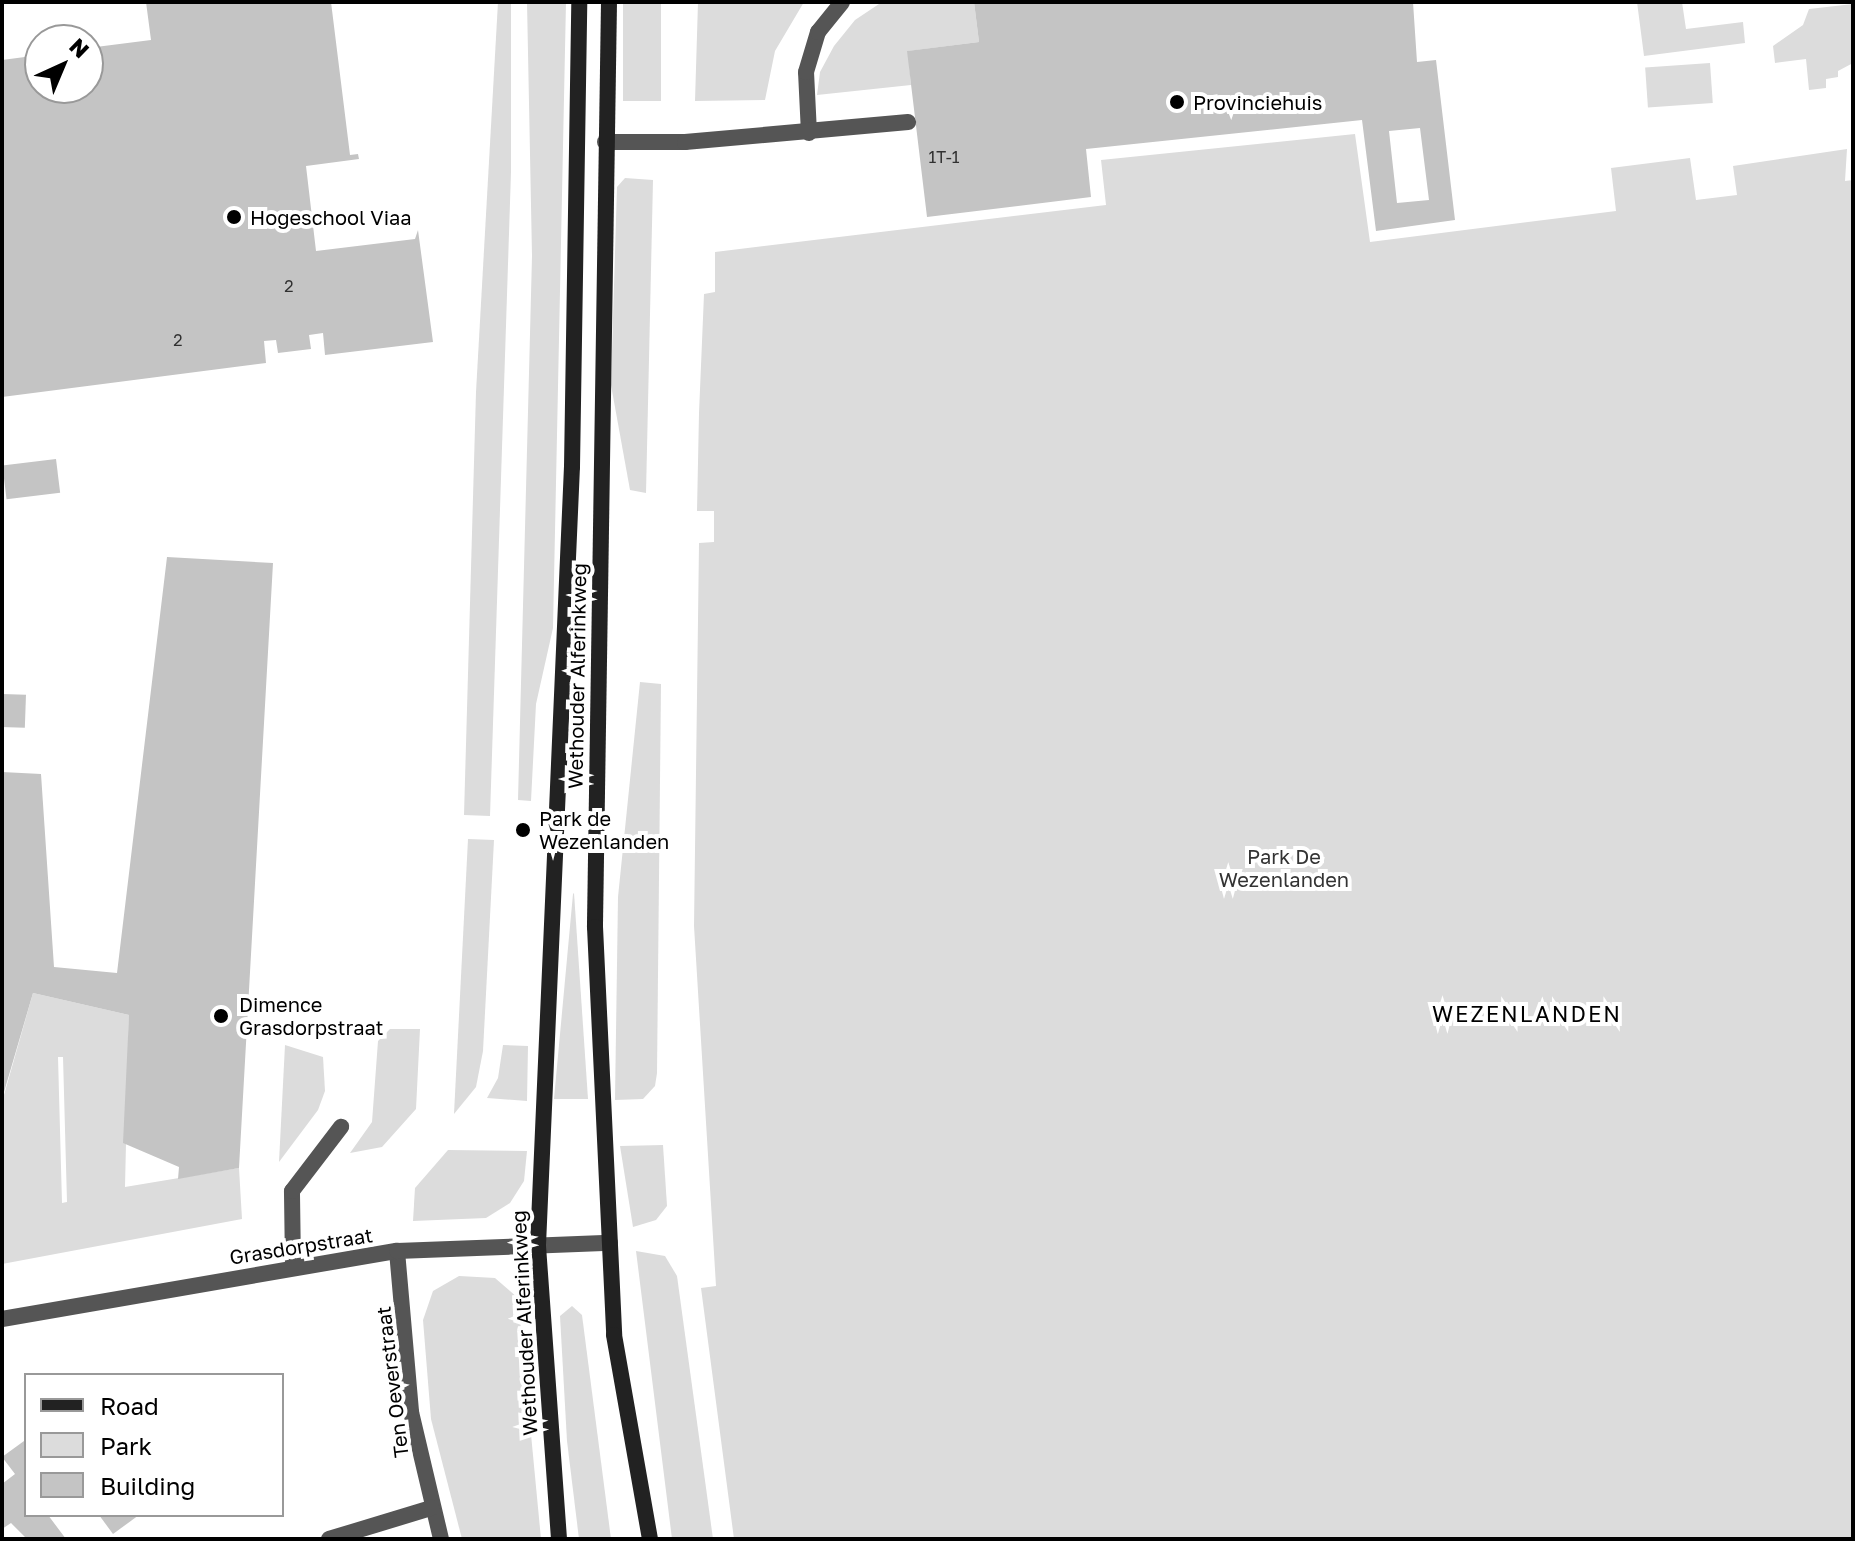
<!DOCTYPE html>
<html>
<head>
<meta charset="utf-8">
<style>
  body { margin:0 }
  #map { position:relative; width:1855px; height:1541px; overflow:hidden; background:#fff; font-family:"Golos Text",sans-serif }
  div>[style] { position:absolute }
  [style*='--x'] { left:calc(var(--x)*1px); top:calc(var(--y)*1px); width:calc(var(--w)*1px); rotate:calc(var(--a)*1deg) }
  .green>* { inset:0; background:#dcdcdc; transform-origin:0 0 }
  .building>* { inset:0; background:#c4c4c4; transform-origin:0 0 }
  .lane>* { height:16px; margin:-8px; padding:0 8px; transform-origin:8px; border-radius:8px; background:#555 }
  .street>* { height:16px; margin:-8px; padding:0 8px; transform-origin:8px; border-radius:8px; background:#555 }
  .secondary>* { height:16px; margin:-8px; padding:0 8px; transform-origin:8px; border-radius:8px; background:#222 }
  .dots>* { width:22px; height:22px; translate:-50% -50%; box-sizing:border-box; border:4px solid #fff; border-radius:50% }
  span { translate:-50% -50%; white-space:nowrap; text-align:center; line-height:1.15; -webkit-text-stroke:8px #fff; paint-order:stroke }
  .number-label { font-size:16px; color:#313131 }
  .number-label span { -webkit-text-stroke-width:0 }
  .poi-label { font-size:20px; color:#000 }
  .left { translate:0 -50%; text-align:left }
  .street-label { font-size:20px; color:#000 }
  .park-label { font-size:20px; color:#333 }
  .neighbourhood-label { font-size:22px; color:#000; letter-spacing:2px }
  .frame { position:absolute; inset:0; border:4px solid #000; pointer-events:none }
  .legend { position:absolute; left:24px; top:1373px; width:260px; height:144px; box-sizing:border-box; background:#fff; border:2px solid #999; margin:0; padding:10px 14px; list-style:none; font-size:24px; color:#000 }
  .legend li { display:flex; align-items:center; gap:16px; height:40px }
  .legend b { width:40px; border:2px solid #999 }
  .north { position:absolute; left:24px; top:24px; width:80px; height:80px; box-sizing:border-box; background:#fff; border:2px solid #999; border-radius:50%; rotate:44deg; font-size:22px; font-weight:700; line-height:32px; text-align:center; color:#000 }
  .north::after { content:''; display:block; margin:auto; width:28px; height:36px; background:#000; clip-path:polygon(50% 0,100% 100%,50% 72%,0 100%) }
</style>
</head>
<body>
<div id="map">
  <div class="green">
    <div style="clip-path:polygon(498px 2px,511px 2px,511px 172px,490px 816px,464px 815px,476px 392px)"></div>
    <div style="clip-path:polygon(527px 2px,566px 2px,553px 628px,536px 704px,531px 801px,518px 800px,532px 256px)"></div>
    <div style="left:623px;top:2px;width:38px;height:99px"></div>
    <div style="clip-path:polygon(698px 2px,804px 2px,775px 51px,765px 100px,695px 101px)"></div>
    <div style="clip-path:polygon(882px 2px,974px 2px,979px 42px,908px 51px,911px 85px,817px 95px,820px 72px,834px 46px,855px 20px)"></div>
    <div style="clip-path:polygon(1637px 2px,1682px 2px,1686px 29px,1743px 22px,1745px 43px,1644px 56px)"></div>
    <div style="clip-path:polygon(1853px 4px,1853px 63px,1838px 71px,1838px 77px,1826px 79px,1826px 88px,1809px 90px,1806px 59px,1775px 63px,1773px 46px,1803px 25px,1809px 9px)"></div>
    <div style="left:1710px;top:63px;width:40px;height:65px;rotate:86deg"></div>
    <div style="clip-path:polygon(1355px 134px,1370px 242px,1616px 211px,1611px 168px,1690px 158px,1696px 200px,1737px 195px,1733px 166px,1847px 149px,1845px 181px,1853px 180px,1853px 1539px,734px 1539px,701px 1288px,716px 1286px,694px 926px,699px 543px,714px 542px,714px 511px,697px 511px,699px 413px,704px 294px,715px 292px,715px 252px,1106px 205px,1101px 160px)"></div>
    <div style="clip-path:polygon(625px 178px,653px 180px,646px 493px,630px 490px,611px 385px,617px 187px)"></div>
    <div style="clip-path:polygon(640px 682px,661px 684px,657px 1073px,655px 1086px,643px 1099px,615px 1100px,618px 897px)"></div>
    <div style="clip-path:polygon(468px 839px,494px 840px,483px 1051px,476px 1087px,454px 1114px)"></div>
    <div style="clip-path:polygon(574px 893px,588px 1099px,554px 1099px,573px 894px)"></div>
    <div style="clip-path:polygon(evenodd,33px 993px,129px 1015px,125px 1187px,239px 1168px,242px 1219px,2px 1264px,2px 1102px,33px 993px,58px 1057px,63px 1057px,67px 1202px,62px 1203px,58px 1057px)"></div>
    <div style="clip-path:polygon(390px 1029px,420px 1029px,416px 1109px,382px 1147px,350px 1153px,372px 1122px,378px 1041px)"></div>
    <div style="clip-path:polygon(285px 1045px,323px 1057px,325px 1091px,318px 1110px,279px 1162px)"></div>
    <div style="clip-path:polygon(503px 1045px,528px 1046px,527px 1101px,487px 1098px,498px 1078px)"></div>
    <div style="clip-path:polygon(663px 1145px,667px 1206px,656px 1220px,633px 1227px,620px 1146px)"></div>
    <div style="clip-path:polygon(448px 1150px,527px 1151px,524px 1181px,510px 1203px,486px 1218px,413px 1221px,415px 1188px)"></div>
    <div style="clip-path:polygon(636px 1251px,665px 1256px,677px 1276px,713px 1539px,672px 1539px)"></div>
    <div style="clip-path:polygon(459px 1276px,495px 1278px,518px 1298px,541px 1539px,462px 1539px,431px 1419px,423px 1320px,433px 1291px)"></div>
    <div style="clip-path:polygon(572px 1306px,582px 1315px,611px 1539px,579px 1539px,567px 1441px,560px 1316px)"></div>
  </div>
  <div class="building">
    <div style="clip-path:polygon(146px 2px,331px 2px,350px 155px,358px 154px,359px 159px,306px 166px,316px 251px,415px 239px,418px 230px,433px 342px,325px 355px,323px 333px,309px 335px,311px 349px,278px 353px,276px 340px,264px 341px,266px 363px,2px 397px,2px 60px,40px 55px,40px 88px,88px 88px,88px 48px,151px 40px)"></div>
    <div style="clip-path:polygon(evenodd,974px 2px,1413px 2px,1417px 62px,1436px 60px,1455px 220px,1376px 231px,1362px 120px,1086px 149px,1091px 197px,927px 217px,907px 51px,979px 42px,974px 2px,1420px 128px,1429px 200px,1397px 203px,1389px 131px,1420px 128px)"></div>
    <div style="left:56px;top:459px;width:34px;height:54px;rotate:83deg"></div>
    <div style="clip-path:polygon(167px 557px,273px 563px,239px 1168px,178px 1179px,179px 1167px,123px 1143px,129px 1015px,33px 993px,2px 1099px,2px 772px,41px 774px,54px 967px,117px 973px)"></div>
    <div style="left:2px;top:694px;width:24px;height:33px;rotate:2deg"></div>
    <div style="clip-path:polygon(24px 1441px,26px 1515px,48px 1515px,66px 1539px,27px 1539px,11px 1523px,2px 1529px,2px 1484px,15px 1474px,2px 1457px)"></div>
    <div style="clip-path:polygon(99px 1515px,139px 1515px,113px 1534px)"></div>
  </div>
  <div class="lane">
    <div style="--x:809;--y:133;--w:61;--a:-92.8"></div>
    <div style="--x:806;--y:72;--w:42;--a:-73.3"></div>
    <div style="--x:818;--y:32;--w:38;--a:-51"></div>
    <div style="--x:605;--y:142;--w:80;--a:0"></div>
    <div style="--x:685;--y:142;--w:224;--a:-5.1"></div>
    <div style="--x:293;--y:1266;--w:75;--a:-90.8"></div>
    <div style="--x:292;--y:1191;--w:81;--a:-52.6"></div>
  </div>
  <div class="street">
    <div style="--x:397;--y:1251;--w:162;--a:85"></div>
    <div style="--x:411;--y:1412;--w:130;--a:76.7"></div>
    <div style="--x:2;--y:1319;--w:401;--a:-9.8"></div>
    <div style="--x:397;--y:1251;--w:213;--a:-2.2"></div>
    <div style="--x:329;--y:1539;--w:107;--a:-16.9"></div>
  </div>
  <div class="secondary">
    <div style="--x:609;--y:2;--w:925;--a:90.87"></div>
    <div style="--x:595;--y:927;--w:408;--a:87.3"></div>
    <div style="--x:614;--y:1335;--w:207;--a:80"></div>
    <div style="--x:559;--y:1539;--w:295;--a:-94.1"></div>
    <div style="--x:538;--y:1245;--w:779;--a:-87.5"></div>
    <div style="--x:572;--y:467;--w:465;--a:-89.1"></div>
  </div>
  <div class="dots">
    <div style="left:1177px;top:102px;background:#000"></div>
    <div style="left:234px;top:217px;background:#000"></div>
    <div style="left:523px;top:830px;background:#000"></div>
    <div style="left:221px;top:1016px;background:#000"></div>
  </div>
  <div class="number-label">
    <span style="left:944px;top:157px">1T-1</span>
    <span style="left:289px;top:286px">2</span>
    <span style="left:178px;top:340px">2</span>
  </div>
  <div class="poi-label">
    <span class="left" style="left:1193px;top:102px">Provinciehuis</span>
    <span class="left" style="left:250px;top:217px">Hogeschool Viaa</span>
    <span class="left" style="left:539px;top:830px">Park de<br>Wezenlanden</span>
    <span class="left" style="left:239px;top:1016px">Dimence<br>Grasdorpstraat</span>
  </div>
  <div class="street-label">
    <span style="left:577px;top:676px;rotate:-89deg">Wethouder Alferinkweg</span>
    <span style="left:301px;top:1246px;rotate:-9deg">Grasdorpstraat</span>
    <span style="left:524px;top:1323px;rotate:-93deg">Wethouder Alferinkweg</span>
    <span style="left:392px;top:1382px;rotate:-97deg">Ten Oeverstraat</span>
  </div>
  <div class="park-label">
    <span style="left:1284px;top:868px">Park De<br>Wezenlanden</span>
  </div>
  <div class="neighbourhood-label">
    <span style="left:1527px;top:1014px">WEZENLANDEN</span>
  </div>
  <div class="frame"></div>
  <ul class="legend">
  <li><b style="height:10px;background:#222"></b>Road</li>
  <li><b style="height:22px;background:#dcdcdc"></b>Park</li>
  <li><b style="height:22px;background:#c4c4c4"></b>Building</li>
  </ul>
  <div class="north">N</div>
</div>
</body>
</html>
